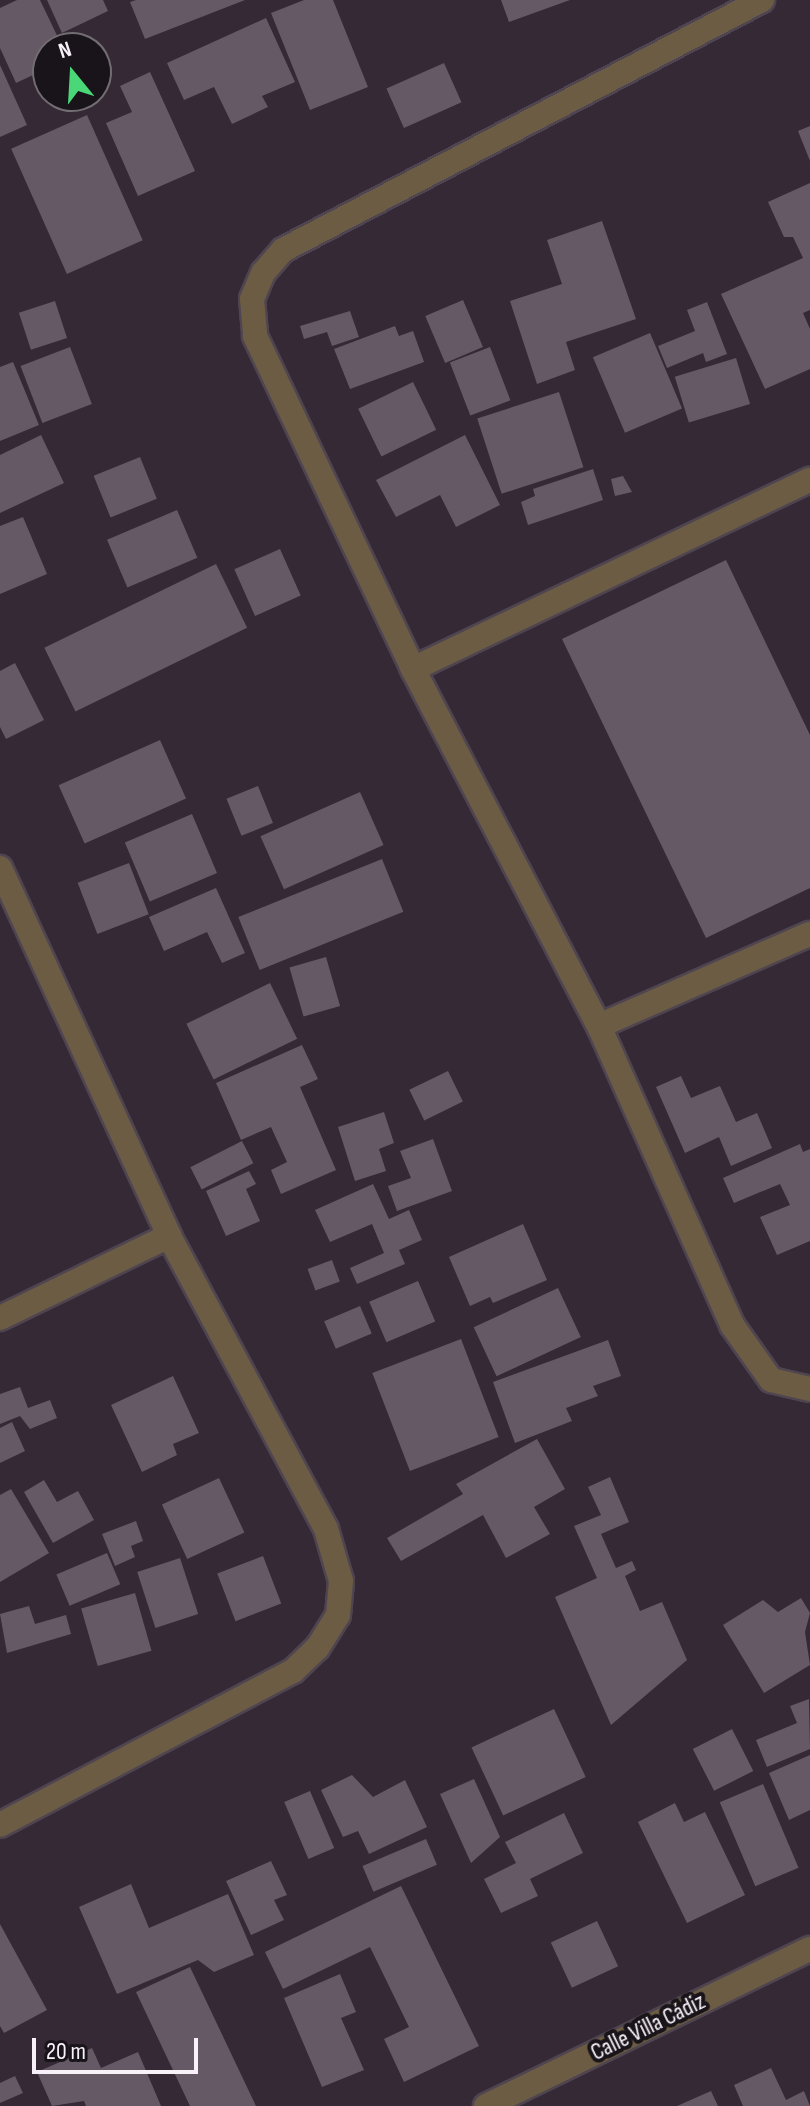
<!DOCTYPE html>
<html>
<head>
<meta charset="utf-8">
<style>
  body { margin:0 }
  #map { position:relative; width:810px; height:2106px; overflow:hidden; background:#342935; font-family:"Sofia Sans Condensed",sans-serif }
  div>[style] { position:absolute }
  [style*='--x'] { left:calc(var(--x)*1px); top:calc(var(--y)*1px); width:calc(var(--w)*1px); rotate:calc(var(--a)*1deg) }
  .building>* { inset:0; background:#655966; transform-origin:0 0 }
  .roads { filter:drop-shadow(2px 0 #4f4550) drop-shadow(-2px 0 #4f4550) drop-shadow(0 2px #4f4550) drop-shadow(0 -2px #4f4550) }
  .minor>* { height:24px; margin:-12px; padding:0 12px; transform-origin:12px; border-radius:12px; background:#6c5c43 }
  span { translate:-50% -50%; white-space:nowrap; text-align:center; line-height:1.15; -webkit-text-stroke:8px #181419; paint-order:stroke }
  .street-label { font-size:24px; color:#f8f1f9 }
  .north { position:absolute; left:32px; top:32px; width:80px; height:80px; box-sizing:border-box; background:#181419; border:2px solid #726c73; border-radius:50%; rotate:342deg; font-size:22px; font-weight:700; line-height:32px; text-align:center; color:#f8f1f9 }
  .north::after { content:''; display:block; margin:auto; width:28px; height:36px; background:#49d778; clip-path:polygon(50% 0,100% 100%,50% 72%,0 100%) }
  .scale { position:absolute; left:32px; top:2038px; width:166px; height:36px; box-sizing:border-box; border:4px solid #f8f1f9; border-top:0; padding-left:10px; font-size:24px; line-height:28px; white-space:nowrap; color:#f8f1f9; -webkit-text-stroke:6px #181419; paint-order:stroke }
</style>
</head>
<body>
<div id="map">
  <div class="building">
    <div style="clip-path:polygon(17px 0,40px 0,63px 48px,48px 48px,48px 68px,16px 83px,0 48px,0 8px)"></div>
    <div style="clip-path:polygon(47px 0,103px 0,108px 11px,62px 33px)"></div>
    <div style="clip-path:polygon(136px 0,245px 0,145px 39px,130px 2px)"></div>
    <div style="clip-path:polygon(304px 0,333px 0,368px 87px,310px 110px,271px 13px)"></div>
    <div style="clip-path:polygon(501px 0,570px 0,509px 22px)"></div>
    <div style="clip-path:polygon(266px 18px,295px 82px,262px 96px,268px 107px,232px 124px,214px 87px,184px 100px,167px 63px)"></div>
    <div style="left:444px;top:63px;width:43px;height:63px;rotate:66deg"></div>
    <div style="clip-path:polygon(0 65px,27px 125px,0 137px)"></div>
    <div style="clip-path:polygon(150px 72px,195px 171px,138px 196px,106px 123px,132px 112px,120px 86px)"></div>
    <div style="left:87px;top:115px;width:137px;height:83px;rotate:66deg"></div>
    <div style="clip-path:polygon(810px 126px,810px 161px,798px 131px)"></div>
    <div style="clip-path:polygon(810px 183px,810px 310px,803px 313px,810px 329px,810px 369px,765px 389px,721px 294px,803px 258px,793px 237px,784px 237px,768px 202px)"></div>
    <div style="clip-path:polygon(602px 221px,636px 319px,566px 342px,575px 370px,537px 384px,510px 301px,562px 284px,547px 240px)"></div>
    <div style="left:463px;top:300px;width:51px;height:41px;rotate:67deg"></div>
    <div style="left:55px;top:301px;width:39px;height:38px;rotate:72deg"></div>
    <div style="clip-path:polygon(707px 302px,727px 354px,706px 362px,703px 353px,667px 368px,658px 346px,695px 331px,687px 310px)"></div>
    <div style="clip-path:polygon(350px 311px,359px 337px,332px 346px,327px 332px,304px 339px,300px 326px)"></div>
    <div style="clip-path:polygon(395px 326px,399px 336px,413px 331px,424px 362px,350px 389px,334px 349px)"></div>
    <div style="left:650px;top:333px;width:82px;height:62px;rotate:67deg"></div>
    <div style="left:70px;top:347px;width:61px;height:53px;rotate:69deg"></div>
    <div style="left:490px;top:347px;width:57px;height:43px;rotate:69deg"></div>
    <div style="left:736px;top:358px;width:48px;height:64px;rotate:73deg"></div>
    <div style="clip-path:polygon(13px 362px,39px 425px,0 441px,0 367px)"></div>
    <div style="left:413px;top:382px;width:53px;height:61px;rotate:64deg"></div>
    <div style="left:559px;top:392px;width:79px;height:86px;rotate:72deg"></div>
    <div style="clip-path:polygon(41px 435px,64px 483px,0 513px,0 455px)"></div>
    <div style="clip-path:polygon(465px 435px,500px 505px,456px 527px,440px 495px,396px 517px,376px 480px)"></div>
    <div style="left:140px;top:457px;width:45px;height:50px;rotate:68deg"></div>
    <div style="clip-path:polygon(593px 469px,603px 500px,528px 525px,521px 502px,535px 496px,533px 489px)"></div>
    <div style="clip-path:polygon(623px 476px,632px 492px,615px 496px,611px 479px)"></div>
    <div style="left:177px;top:510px;width:52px;height:76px;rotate:67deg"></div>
    <div style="clip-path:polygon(23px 517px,47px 574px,0 594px,0 526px)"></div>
    <div style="left:280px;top:549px;width:51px;height:50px;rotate:66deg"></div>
    <div style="clip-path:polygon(726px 560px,810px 735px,810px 888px,706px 938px,562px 639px)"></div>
    <div style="left:216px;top:564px;width:71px;height:191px;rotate:64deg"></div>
    <div style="clip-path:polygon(15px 663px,44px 720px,6px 739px,0 727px,0 671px)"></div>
    <div style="left:160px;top:740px;width:64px;height:111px;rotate:66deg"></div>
    <div style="left:258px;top:786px;width:40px;height:34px;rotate:68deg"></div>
    <div style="left:360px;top:792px;width:58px;height:109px;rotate:66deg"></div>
    <div style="left:192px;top:814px;width:64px;height:73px;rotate:67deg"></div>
    <div style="left:382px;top:859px;width:57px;height:155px;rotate:68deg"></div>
    <div style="left:129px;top:863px;width:55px;height:55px;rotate:69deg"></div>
    <div style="clip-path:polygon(216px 888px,245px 953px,222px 963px,207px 932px,164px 951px,149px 917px)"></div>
    <div style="left:326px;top:957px;width:51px;height:38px;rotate:74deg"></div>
    <div style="left:270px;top:983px;width:62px;height:93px;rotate:64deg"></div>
    <div style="clip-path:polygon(302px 1045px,318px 1079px,300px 1087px,336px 1170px,281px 1194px,271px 1170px,287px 1162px,271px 1127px,241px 1140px,216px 1083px)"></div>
    <div style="left:448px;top:1071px;width:34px;height:43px;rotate:64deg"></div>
    <div style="clip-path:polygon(681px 1076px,691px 1098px,720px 1086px,736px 1122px,757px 1113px,772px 1148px,731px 1166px,719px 1137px,685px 1153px,656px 1087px)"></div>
    <div style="clip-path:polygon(384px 1112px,394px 1143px,379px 1149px,386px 1171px,355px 1181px,338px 1127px)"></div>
    <div style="clip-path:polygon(433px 1139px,452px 1191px,397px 1211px,388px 1186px,411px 1178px,400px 1151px)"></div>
    <div style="left:242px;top:1141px;width:25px;height:58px;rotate:63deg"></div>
    <div style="clip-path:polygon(800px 1144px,803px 1152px,810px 1149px,810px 1241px,777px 1255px,760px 1217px,790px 1205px,780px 1184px,734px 1203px,723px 1178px)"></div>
    <div style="clip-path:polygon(249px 1171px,256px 1184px,246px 1189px,260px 1221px,226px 1236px,206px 1191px)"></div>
    <div style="clip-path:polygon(373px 1184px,389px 1219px,409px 1210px,422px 1240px,399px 1250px,405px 1264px,357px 1284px,350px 1268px,384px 1253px,372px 1224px,330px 1242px,315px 1210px)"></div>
    <div style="clip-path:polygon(523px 1224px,547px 1280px,493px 1303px,490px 1297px,470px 1306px,449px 1257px)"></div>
    <div style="left:332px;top:1260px;width:23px;height:26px;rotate:70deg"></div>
    <div style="left:418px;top:1281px;width:44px;height:53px;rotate:67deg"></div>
    <div style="left:558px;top:1288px;width:54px;height:93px;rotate:65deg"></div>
    <div style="left:360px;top:1306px;width:30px;height:39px;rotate:67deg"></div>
    <div style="left:461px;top:1339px;width:105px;height:95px;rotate:69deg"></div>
    <div style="clip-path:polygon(608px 1340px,621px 1376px,593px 1386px,598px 1396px,566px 1408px,572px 1421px,515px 1443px,493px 1382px)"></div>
    <div style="clip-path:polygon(173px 1376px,199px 1433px,173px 1444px,177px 1455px,142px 1472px,111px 1405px)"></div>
    <div style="clip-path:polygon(20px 1387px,28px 1408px,50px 1400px,57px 1418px,30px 1429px,20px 1416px,0 1424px,0 1394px)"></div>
    <div style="clip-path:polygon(12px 1422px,25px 1451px,0 1463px,0 1428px)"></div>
    <div style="clip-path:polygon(537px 1439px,565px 1489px,534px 1507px,550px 1534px,506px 1558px,483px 1515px,401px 1561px,387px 1538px,463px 1494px,456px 1484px)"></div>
    <div style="clip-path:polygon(610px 1477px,629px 1522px,601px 1534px,616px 1568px,632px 1561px,636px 1570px,625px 1576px,640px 1611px,662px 1602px,687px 1660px,611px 1725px,555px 1597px,597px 1578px,574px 1526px,601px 1515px,588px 1487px)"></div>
    <div style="left:219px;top:1478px;width:60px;height:63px;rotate:65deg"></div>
    <div style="clip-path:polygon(44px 1480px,57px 1502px,78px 1491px,94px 1520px,53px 1543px,24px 1492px)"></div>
    <div style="clip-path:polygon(11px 1489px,49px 1553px,0 1582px,0 1495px)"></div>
    <div style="clip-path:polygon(136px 1521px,143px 1541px,131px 1546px,135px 1557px,115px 1566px,102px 1534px)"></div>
    <div style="left:107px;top:1553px;width:34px;height:55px;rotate:67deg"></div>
    <div style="left:263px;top:1556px;width:51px;height:49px;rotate:69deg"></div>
    <div style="left:180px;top:1558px;width:59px;height:45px;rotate:72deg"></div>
    <div style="left:135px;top:1593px;width:60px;height:56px;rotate:74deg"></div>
    <div style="clip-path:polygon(801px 1598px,810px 1613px,805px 1632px,810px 1665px,764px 1693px,723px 1625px,763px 1600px,778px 1612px)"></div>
    <div style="clip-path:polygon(29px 1606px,35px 1624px,66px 1615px,71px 1634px,7px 1653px,0 1614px)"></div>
    <div style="clip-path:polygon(809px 1699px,810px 1749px,767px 1767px,756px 1740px,797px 1723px,790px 1706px)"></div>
    <div style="left:554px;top:1709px;width:75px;height:91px;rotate:65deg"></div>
    <div style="left:732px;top:1729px;width:47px;height:44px;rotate:63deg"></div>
    <div style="clip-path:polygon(810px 1755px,810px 1810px,789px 1820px,769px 1773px)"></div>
    <div style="clip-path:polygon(352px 1775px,373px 1797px,405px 1780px,427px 1827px,369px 1854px,358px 1831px,343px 1837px,321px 1790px)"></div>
    <div style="clip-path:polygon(474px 1779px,500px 1837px,471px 1863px,440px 1794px)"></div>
    <div style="left:763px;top:1784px;width:91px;height:47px;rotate:67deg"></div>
    <div style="left:310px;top:1791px;width:62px;height:28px;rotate:67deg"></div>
    <div style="clip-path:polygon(675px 1803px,684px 1822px,705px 1812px,745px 1895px,687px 1923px,638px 1822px)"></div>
    <div style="clip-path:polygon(564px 1813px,583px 1853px,530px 1879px,538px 1896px,501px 1913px,484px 1879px,516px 1863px,505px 1842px)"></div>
    <div style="left:426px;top:1839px;width:28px;height:69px;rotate:67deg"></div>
    <div style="clip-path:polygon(271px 1861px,287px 1895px,274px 1900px,284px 1920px,251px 1935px,226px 1881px)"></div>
    <div style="clip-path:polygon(131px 1884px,149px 1928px,228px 1894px,254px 1955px,214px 1972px,198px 1960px,117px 1994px,79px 1907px)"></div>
    <div style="clip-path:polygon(401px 1886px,479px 2046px,404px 2082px,384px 2039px,409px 2027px,370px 1947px,283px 1989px,265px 1952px)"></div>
    <div style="left:597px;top:1921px;width:50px;height:51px;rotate:65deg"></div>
    <div style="clip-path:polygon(0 1924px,47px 2010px,4px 2033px,0 2026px)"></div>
    <div style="clip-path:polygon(190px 1967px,256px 2106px,190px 2106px,136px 1992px)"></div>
    <div style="clip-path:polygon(340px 1974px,356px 2012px,341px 2018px,364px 2070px,322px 2087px,284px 1998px)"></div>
    <div style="clip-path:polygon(92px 2048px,101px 2068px,138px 2052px,161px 2106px,86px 2106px,84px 2101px,52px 2106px,37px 2072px)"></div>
    <div style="clip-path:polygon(771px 2068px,786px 2100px,804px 2091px,810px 2106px,743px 2106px,734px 2085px)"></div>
    <div style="clip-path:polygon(15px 2076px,23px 2093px,0 2103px,0 2083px)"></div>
    <div style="clip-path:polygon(711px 2091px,718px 2106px,677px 2106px)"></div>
  </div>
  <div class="roads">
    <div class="minor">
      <div style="--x:762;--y:0;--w:540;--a:152.44"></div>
      <div style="--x:283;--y:250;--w:30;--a:131"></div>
      <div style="--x:263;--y:273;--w:28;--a:113"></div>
      <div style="--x:252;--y:299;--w:37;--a:85"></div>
      <div style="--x:255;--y:336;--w:369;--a:64.6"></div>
      <div style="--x:413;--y:669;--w:403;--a:62.5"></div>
      <div style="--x:599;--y:1026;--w:327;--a:66"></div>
      <div style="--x:732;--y:1325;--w:67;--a:54.7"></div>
      <div style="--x:771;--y:1380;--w:40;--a:13"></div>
      <div style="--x:413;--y:669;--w:440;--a:-25.5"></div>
      <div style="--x:0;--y:868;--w:405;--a:65.3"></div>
      <div style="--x:169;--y:1236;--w:332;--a:61.8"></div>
      <div style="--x:326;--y:1529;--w:54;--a:73.9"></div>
      <div style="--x:341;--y:1581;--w:34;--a:95"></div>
      <div style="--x:338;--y:1615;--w:39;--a:122"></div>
      <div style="--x:317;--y:1648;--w:33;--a:136"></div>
      <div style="--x:293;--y:1671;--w:331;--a:152.3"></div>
      <div style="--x:599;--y:1026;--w:230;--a:-23.6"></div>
      <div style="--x:0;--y:1318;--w:188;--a:-25.9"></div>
      <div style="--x:486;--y:2106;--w:360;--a:-25.9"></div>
    </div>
  </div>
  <div class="street-label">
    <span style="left:648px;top:2027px;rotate:-26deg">Calle Villa Cádiz</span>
  </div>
  <div class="north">N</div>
  <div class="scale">20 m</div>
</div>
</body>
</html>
